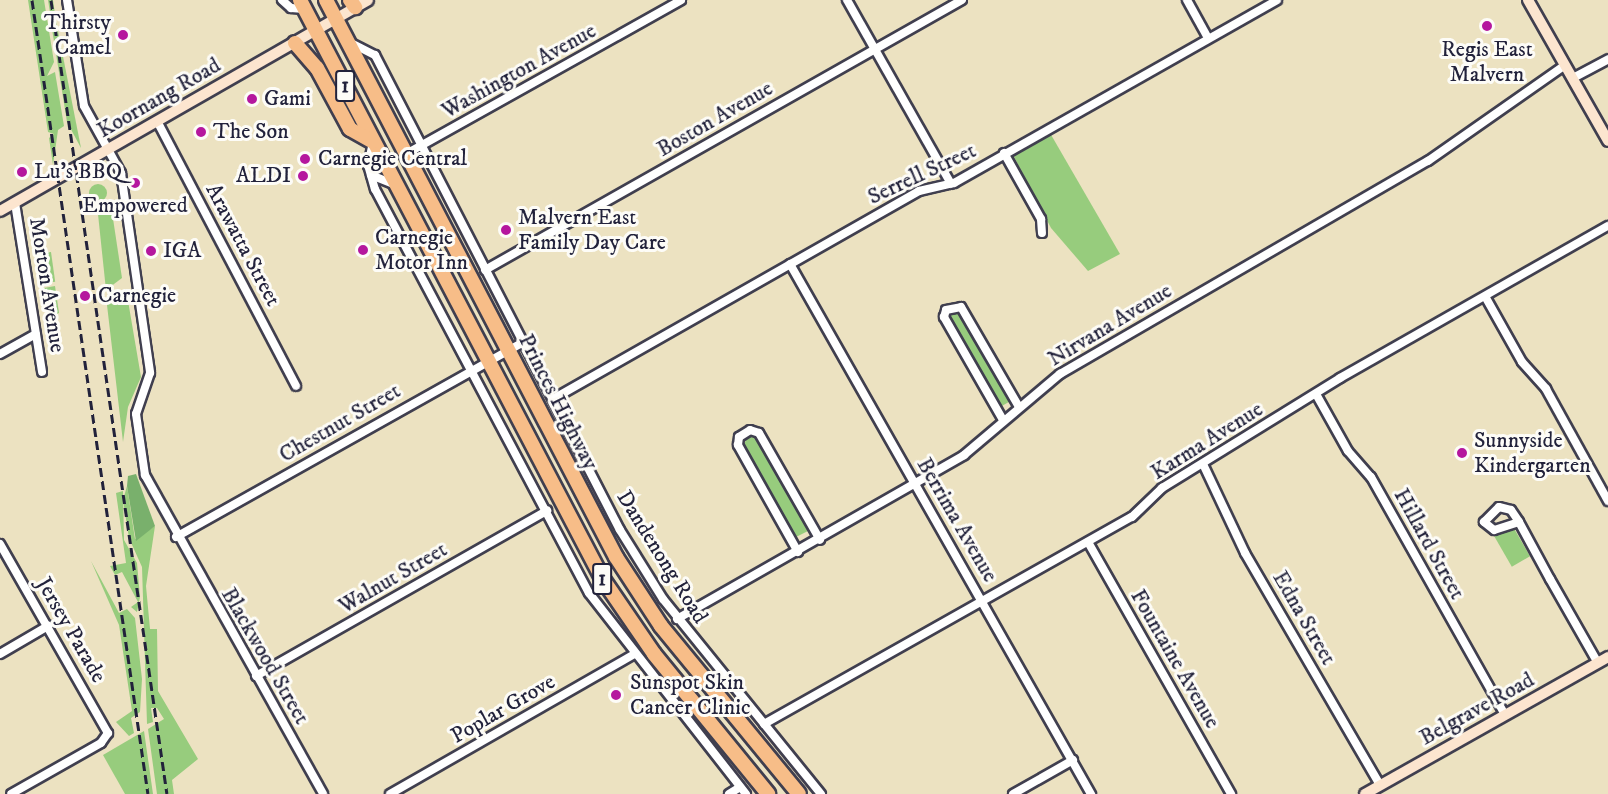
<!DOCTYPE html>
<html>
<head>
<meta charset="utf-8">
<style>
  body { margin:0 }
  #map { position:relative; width:1608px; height:794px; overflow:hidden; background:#ece2c1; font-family:"IM FELL DW Pica",serif }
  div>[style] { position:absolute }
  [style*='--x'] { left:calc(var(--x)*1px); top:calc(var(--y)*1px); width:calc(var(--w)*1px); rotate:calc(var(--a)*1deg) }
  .green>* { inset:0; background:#97cc7d; transform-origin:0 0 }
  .round { border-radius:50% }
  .forest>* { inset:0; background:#79b06c }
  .roads { filter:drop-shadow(2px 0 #403f4f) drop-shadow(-2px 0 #403f4f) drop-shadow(0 2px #403f4f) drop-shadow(0 -2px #403f4f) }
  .street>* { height:8px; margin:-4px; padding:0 4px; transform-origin:4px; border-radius:4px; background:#fff }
  .secondary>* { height:10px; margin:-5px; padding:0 5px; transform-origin:5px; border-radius:5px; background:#fce5cf }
  .highway>* { height:14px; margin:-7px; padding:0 7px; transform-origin:7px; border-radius:7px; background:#f7bd88 }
  .rail>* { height:3px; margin-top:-1.5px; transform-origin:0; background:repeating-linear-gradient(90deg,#22223b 0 9px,transparent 0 13.5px) }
  .dots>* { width:16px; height:16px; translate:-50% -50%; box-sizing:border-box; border:3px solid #fdfcf7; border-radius:50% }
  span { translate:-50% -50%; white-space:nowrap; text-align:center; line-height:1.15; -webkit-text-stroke:6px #fdfcf7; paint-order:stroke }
  .shield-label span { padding:2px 4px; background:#fdfcf7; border:2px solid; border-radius:4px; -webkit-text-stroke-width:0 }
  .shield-label { font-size:21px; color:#22223b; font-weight:700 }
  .poi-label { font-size:22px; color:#22223b }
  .right { translate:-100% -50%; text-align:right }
  .left { translate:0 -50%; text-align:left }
  .street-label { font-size:22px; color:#22223b }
</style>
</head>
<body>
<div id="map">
  <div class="green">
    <div style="clip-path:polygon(28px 0,44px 0,54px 62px,47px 76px,55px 72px,64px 126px,58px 130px,53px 165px,49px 138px,54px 134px,48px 132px)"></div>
    <div style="clip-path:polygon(48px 0,53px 0,57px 28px,52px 25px)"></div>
    <div style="clip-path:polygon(52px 29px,58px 31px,81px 148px,67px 122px)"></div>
    <div style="clip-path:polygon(1050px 133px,1120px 254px,1088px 271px,1051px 228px,1012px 153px)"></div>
    <div class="round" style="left:89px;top:184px;width:18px;height:18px"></div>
    <div style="clip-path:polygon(112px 212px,122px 278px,106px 290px,98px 214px)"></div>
    <div style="left:51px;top:252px;width:30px;height:13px;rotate:82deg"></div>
    <div style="clip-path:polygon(55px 286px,59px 313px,48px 318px,44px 288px)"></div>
    <div style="clip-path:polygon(126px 289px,141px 377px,128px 407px,123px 442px,107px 305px,112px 296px)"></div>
    <div style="left:958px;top:310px;width:105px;height:11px;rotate:60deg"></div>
    <div style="clip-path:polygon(748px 436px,757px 438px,810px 530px,794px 538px,743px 446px)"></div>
    <div style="clip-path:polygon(127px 486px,135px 539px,155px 526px,146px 586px,150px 629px,157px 629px,158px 691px,198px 759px,172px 780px,174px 794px,157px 794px,148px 729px,164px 719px,157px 708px,151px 708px,153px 722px,147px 724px,142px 567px,129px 538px,123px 500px)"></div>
    <div style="clip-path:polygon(123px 491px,124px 540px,137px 563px,140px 597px,137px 612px,131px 607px,138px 602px,122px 572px,115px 575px,110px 566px,126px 563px,116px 493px)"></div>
    <div style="left:1512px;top:525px;width:36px;height:21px;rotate:60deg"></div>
    <div style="clip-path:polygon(91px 561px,119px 613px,127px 609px,135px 618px,142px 679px,140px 712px,131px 718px,134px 733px,129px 736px,116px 722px,132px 711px,119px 625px)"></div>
    <div style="clip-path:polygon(144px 731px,153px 794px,125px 794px,103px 755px)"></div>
  </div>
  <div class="forest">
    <div style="clip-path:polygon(136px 474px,155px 526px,136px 541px,127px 486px,128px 476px)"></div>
  </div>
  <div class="roads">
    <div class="street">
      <div style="--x:67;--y:0;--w:107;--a:80.9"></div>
      <div style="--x:84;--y:106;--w:77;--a:61.1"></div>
      <div style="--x:121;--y:173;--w:202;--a:81.7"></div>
      <div style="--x:150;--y:373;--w:43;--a:108.9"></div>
      <div style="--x:136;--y:414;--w:62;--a:81.6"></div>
      <div style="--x:145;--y:475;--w:365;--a:60.8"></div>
      <div style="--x:282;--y:0;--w:12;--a:42"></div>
      <div style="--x:291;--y:8;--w:13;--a:4"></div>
      <div style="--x:847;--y:0;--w:211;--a:60.5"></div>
      <div style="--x:1187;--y:0;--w:43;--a:61.1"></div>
      <div style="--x:351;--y:43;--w:27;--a:27"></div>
      <div style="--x:375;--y:55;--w:534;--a:62.72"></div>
      <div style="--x:620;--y:530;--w:81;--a:58.1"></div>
      <div style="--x:663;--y:599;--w:251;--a:51"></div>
      <div style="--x:1573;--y:78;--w:40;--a:-28"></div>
      <div style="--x:157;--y:121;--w:299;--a:62.3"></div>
      <div style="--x:373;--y:142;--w:24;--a:102"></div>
      <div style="--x:368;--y:165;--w:25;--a:74"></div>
      <div style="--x:375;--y:189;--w:457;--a:62.1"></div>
      <div style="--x:589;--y:593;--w:255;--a:52"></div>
      <div style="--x:1004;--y:153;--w:76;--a:60.7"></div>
      <div style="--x:1041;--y:219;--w:14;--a:86"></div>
      <div style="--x:406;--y:154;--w:315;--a:-29.2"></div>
      <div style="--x:371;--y:175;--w:27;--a:22"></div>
      <div style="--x:15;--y:203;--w:171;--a:80.9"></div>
      <div style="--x:790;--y:264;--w:610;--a:60.41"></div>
      <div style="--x:485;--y:270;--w:548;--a:-29.51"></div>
      <div style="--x:1486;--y:298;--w:73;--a:60.6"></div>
      <div style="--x:1522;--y:362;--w:36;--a:48"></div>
      <div style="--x:1546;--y:389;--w:128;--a:61"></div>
      <div style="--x:0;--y:354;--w:41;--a:-29.1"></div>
      <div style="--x:1316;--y:394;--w:65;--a:60.7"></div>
      <div style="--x:1348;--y:451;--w:35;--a:49"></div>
      <div style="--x:1371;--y:477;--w:273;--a:60.6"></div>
      <div style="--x:553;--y:399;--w:421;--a:-29.6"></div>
      <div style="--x:919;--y:191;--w:36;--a:-13"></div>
      <div style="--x:954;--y:183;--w:371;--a:-29.5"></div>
      <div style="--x:1003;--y:420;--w:119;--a:-119.8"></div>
      <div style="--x:944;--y:317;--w:7;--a:-74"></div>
      <div style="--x:946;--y:310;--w:15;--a:-11"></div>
      <div style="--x:961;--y:307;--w:116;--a:59.9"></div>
      <div style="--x:1203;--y:464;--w:98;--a:64.7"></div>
      <div style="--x:1245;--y:553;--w:268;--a:59.8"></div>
      <div style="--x:1519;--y:522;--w:26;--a:162"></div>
      <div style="--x:1494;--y:530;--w:13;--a:-141"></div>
      <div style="--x:1484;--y:522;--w:21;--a:-45"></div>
      <div style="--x:1499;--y:507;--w:12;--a:14"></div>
      <div style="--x:1511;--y:510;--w:14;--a:56"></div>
      <div style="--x:1519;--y:522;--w:65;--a:61.5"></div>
      <div style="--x:1550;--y:579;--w:97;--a:60.3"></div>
      <div style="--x:176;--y:537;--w:398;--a:-29.3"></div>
      <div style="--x:1088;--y:542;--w:290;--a:60.4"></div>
      <div style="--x:0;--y:544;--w:218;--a:60.3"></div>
      <div style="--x:108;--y:733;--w:12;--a:125"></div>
      <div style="--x:101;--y:743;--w:103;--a:150.5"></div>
      <div style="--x:798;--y:552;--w:123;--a:-119.3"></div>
      <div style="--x:738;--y:445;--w:8;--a:-83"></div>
      <div style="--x:739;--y:437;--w:13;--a:-32"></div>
      <div style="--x:750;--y:430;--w:9;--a:18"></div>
      <div style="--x:759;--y:433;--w:123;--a:60.3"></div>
      <div style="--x:677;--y:619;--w:331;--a:-29.7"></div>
      <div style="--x:964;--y:455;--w:126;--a:-40.2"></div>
      <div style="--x:1060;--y:374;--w:425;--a:-30.1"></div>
      <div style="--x:1428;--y:161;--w:167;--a:-35"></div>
      <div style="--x:0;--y:654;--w:56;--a:-30.3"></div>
      <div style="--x:256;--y:676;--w:335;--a:-29.6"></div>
      <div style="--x:764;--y:724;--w:422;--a:-29.4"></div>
      <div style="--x:1132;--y:517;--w:42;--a:-44"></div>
      <div style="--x:1162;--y:488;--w:209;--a:-31.7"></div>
      <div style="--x:1340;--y:378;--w:308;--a:-29.6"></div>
      <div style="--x:390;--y:794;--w:280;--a:-29.8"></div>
      <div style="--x:729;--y:794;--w:13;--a:-32"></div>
      <div style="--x:1013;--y:794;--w:69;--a:-29.5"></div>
    </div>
    <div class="secondary">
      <div style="--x:1528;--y:0;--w:162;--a:60.4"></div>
      <div style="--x:0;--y:211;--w:424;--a:-29.8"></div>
      <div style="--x:1365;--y:794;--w:279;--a:-29.4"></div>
    </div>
    <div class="highway">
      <div style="--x:300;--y:0;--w:652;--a:62.41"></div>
      <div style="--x:602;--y:578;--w:92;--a:55.6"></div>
      <div style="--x:654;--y:654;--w:181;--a:50.8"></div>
      <div style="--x:326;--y:0;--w:628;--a:62.5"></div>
      <div style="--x:616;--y:557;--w:82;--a:56.9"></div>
      <div style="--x:661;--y:626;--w:217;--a:50.6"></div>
      <div style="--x:350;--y:0;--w:9;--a:54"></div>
      <div style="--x:295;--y:43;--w:33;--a:49"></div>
      <div style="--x:317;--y:68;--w:69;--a:61.6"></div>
      <div style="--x:350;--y:129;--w:26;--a:29"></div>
    </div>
  </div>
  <div class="rail">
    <div style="--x:32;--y:0;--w:802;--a:81.69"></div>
    <div style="--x:51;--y:0;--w:802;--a:81.69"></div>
  </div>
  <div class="dots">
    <div style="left:1487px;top:26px;background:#b5179e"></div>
    <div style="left:123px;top:35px;background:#b5179e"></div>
    <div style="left:252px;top:99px;background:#b5179e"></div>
    <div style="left:201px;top:132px;background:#b5179e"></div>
    <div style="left:305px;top:159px;background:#b5179e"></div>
    <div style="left:22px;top:172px;background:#b5179e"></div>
    <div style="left:303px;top:176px;background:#b5179e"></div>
    <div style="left:135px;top:183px;background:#b5179e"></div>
    <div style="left:506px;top:230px;background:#b5179e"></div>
    <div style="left:363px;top:250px;background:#b5179e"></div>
    <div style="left:151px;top:251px;background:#b5179e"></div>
    <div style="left:85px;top:296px;background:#b5179e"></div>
    <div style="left:1462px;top:453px;background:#b5179e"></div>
    <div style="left:616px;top:695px;background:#b5179e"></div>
  </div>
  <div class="shield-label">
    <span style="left:345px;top:86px">1</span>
    <span style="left:602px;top:579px">1</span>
  </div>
  <div class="poi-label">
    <span class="right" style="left:111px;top:35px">Thirsty<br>Camel</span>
    <span style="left:1487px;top:62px">Regis East<br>Malvern</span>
    <span class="left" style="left:264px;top:99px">Gami</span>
    <span class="left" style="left:213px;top:132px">The Son</span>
    <span class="left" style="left:318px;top:159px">Carnegie Central</span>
    <span class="left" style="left:34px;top:172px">Lu's BBQ</span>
    <span class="right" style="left:291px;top:176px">ALDI</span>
    <span style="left:135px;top:206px">Empowered</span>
    <span class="left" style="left:518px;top:230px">Malvern East<br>Family Day Care</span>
    <span class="left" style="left:375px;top:250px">Carnegie<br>Motor Inn</span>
    <span class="left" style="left:163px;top:251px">IGA</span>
    <span class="left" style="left:98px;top:296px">Carnegie</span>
    <span class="left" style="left:1474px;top:453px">Sunnyside<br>Kindergarten</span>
    <span class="left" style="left:630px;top:695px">Sunspot Skin<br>Cancer Clinic</span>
  </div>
  <div class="street-label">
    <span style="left:519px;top:71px;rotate:-29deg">Washington Avenue</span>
    <span style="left:159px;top:98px;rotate:-30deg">Koornang Road</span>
    <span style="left:715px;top:119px;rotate:-30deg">Boston Avenue</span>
    <span style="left:922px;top:174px;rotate:-25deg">Serrell Street</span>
    <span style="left:243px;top:245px;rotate:62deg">Arawatta Street</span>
    <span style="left:47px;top:285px;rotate:81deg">Morton Avenue</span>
    <span style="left:1110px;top:325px;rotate:-31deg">Nirvana Avenue</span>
    <span style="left:558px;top:402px;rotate:63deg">Princes Highway</span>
    <span style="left:340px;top:423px;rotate:-30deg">Chestnut Street</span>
    <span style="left:1207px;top:441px;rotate:-32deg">Karma Avenue</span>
    <span style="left:957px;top:520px;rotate:60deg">Berrima Avenue</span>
    <span style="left:1429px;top:544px;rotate:61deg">Hillard Street</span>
    <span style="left:662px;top:557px;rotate:58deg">Dandenong Road</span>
    <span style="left:393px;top:578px;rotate:-30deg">Walnut Street</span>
    <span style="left:1304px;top:618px;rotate:60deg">Edna Street</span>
    <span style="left:71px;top:630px;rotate:60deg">Jersey Parade</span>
    <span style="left:265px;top:656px;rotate:60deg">Blackwood Street</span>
    <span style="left:1175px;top:659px;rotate:60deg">Fountaine Avenue</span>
    <span style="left:503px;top:709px;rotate:-30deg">Poplar Grove</span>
    <span style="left:1477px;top:709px;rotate:-29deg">Belgrave Road</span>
  </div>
</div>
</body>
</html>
